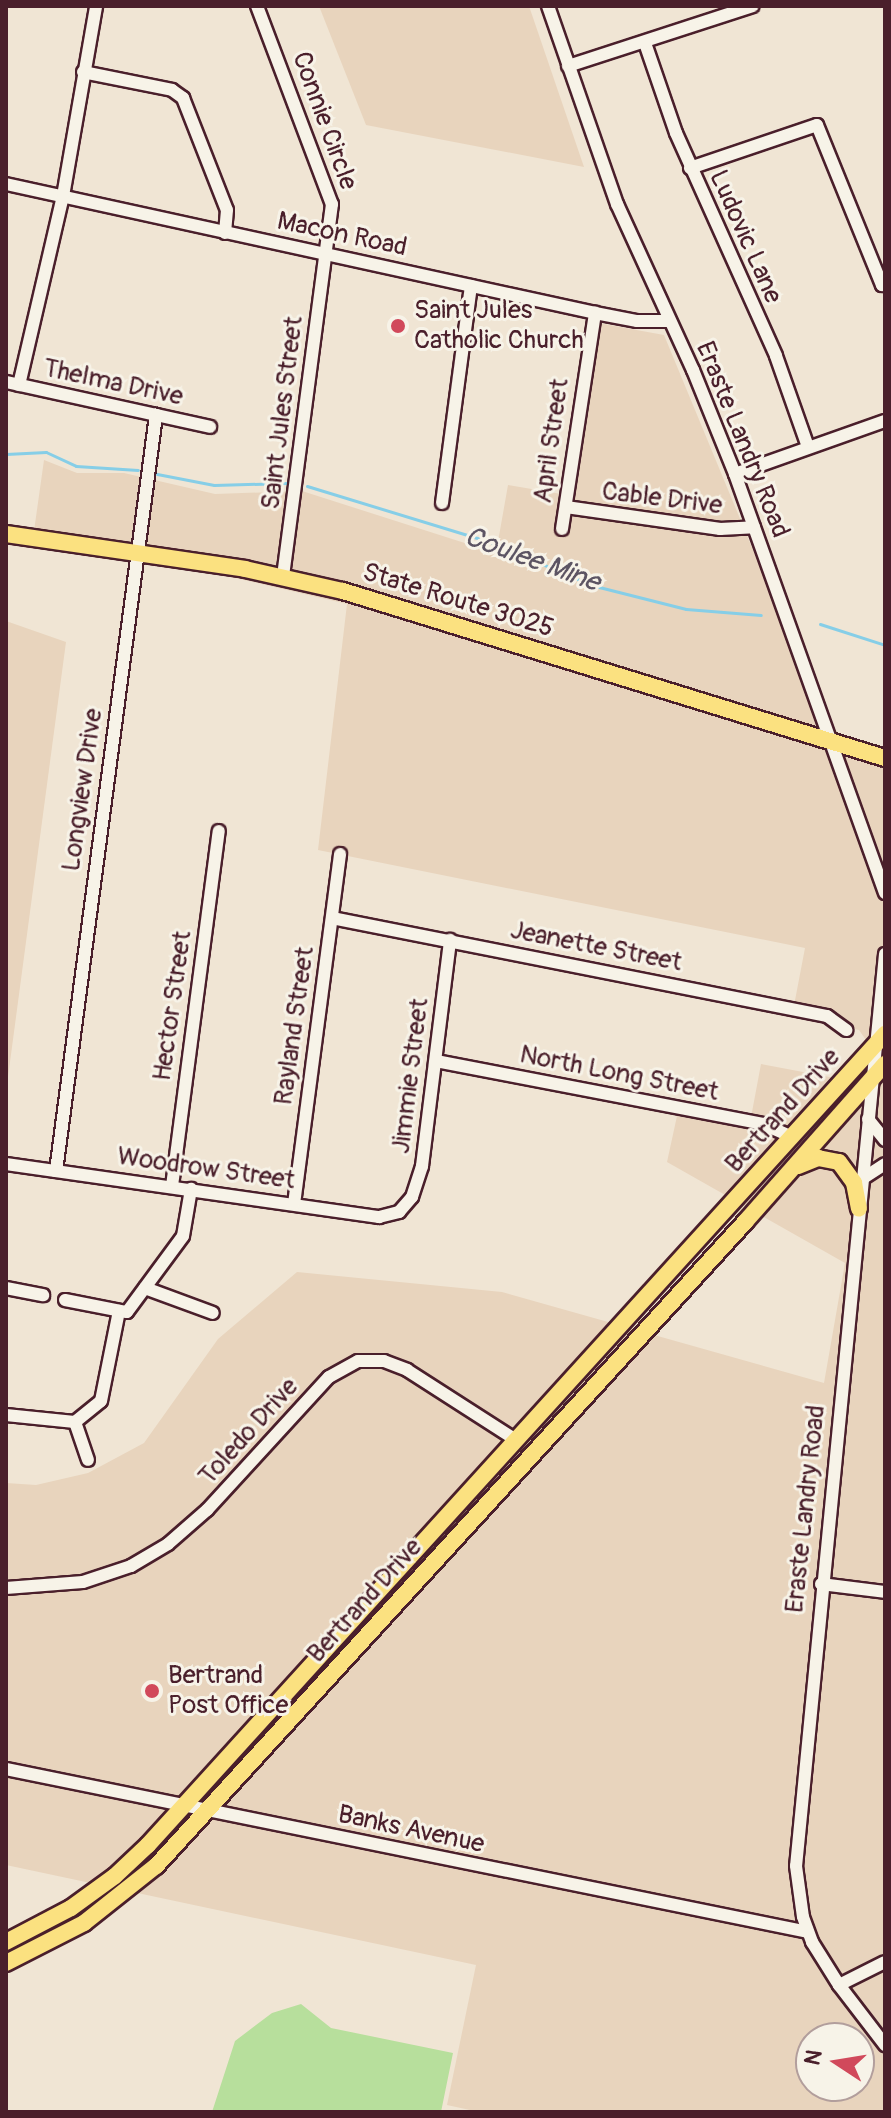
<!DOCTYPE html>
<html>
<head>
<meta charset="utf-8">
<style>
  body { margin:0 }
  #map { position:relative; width:891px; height:2118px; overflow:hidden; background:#f0e5d4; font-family:Pangolin,sans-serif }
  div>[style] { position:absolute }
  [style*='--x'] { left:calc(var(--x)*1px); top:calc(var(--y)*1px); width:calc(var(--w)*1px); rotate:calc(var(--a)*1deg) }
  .built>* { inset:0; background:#e8d4bd }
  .green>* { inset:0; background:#b7df9c }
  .stream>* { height:3px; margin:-1.5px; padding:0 1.5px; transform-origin:1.5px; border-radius:1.5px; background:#86cee7 }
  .roads { filter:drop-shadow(2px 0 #4a1f2b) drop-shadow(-2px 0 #4a1f2b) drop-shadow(0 2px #4a1f2b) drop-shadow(0 -2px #4a1f2b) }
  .minor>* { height:12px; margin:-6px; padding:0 6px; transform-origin:6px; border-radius:6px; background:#f7f3e8 }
  .major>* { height:16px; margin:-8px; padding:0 8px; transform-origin:8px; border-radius:8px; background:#fbe180 }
  .dots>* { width:22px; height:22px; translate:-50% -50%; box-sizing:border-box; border:4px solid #f7f3e8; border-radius:50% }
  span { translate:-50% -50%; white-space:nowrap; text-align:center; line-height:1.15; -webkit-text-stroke:6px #f7f3e8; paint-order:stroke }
  .street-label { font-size:26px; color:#4a1f2b }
  .poi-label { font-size:26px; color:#4a1f2b }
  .left { translate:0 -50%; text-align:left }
  .water-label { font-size:28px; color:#5c5463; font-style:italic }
  .frame { position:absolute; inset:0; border:8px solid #4a1f2b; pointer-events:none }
  .north { position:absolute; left:795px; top:2022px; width:80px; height:80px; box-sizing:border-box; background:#f7f3e8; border:2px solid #b29e9c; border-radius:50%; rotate:282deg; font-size:22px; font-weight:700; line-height:32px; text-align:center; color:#4a1f2b }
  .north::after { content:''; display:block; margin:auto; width:28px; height:36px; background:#d1495b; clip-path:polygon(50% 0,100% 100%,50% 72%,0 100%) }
</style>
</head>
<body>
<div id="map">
  <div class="built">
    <div style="clip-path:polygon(319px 6px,529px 6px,584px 167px,366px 125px)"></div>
    <div style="clip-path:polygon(evenodd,598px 323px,664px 335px,832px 741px,885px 758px,885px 2112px,479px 2112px,447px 2105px,476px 1965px,6px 1865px,6px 1483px,36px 1485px,88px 1473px,144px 1443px,218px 1339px,297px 1272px,502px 1292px,824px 1383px,845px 1263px,667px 1162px,677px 1116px,749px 1128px,761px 1064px,835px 1078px,866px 1040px,859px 1030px,792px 1016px,805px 948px,318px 850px,347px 604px,34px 531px,44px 460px,77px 473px,124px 473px,215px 494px,302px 491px,496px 553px,508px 485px,573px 496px,598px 323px,811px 2038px,859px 2038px,859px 2086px,811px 2086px,811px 2038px)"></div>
    <div style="clip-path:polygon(6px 621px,66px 642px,6px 1092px)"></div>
  </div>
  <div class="green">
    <div style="clip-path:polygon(301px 2004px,331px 2028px,453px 2053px,441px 2112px,212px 2112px,235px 2041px,272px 2013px)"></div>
  </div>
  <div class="stream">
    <div style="--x:6;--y:454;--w:40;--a:-2.9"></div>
    <div style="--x:46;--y:452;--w:33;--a:25"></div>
    <div style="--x:76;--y:466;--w:62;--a:3.7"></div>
    <div style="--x:157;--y:474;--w:58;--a:10.9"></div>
    <div style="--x:214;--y:485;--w:73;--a:-1.6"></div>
    <div style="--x:307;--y:486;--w:195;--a:17"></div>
    <div style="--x:493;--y:543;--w:107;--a:23.2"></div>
    <div style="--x:591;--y:585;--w:98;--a:14.2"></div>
    <div style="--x:686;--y:609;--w:75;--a:4.6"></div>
    <div style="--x:820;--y:624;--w:68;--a:17.9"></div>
  </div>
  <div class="roads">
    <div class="minor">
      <div style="--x:257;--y:6;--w:212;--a:69.3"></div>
      <div style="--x:332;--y:204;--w:375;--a:97.5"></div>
      <div style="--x:548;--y:6;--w:210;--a:70.8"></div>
      <div style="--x:617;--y:204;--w:183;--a:65.4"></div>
      <div style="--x:693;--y:370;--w:112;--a:68"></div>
      <div style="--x:735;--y:474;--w:445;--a:70.3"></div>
      <div style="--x:645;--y:43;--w:95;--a:71"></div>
      <div style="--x:676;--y:133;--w:244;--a:65.8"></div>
      <div style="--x:776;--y:356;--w:96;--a:70.6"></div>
      <div style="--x:568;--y:66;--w:194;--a:-18"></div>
      <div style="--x:83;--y:72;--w:91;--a:11.4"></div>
      <div style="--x:172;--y:90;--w:14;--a:36"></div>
      <div style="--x:183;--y:98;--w:120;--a:68.6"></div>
      <div style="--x:227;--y:210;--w:23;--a:95"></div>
      <div style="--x:690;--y:168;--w:134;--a:-18.7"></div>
      <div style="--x:817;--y:125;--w:173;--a:67.9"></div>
      <div style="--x:882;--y:285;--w:3;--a:-18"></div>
      <div style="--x:6;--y:184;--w:603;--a:12.35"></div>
      <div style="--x:595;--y:313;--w:43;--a:10.8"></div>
      <div style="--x:637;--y:321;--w:32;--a:0"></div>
      <div style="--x:6;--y:382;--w:209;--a:12.4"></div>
      <div style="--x:19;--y:385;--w:194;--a:-76.9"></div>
      <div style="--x:63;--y:196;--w:193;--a:-80.1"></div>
      <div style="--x:735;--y:474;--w:159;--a:-19.5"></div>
      <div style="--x:442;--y:503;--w:219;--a:-82.4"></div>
      <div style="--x:566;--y:507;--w:156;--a:8.1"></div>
      <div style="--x:720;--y:529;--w:34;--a:-3"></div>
      <div style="--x:562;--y:529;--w:219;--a:-81.3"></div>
      <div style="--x:332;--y:918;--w:505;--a:11.2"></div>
      <div style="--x:827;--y:1016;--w:24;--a:36"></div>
      <div style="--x:885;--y:954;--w:916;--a:95.57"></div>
      <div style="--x:796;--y:1866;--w:51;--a:82.2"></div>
      <div style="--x:803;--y:1917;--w:27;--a:70"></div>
      <div style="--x:812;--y:1942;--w:51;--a:57.9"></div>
      <div style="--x:839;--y:1985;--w:76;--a:52.5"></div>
      <div style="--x:436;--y:1061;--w:333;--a:10.9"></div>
      <div style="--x:763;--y:1124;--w:32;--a:24"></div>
      <div style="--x:868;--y:1119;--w:27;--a:51"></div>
      <div style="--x:6;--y:1164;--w:377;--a:8.1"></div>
      <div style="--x:379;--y:1217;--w:21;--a:-14"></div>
      <div style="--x:399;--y:1212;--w:20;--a:-49"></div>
      <div style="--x:412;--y:1197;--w:33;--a:-72"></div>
      <div style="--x:422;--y:1166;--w:228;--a:-82.9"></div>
      <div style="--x:56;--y:1171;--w:763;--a:-82.46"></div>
      <div style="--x:862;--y:1179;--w:27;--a:-33"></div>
      <div style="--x:172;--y:1186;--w:358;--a:-82.5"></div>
      <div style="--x:294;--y:1204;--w:353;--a:-82.5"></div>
      <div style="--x:6;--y:1288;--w:38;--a:11"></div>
      <div style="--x:145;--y:1288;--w:72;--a:20.2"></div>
      <div style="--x:65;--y:1300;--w:63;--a:11"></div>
      <div style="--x:127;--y:1312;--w:94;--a:-53.6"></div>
      <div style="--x:183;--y:1236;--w:48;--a:-80.3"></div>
      <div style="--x:6;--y:1415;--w:69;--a:5.8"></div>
      <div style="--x:75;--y:1422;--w:40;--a:71.1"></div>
      <div style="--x:75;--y:1422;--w:33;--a:-39"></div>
      <div style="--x:101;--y:1401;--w:92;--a:-78.7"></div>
      <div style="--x:821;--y:1584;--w:64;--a:7.1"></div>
      <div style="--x:6;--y:1588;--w:77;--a:-4.5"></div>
      <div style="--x:83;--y:1582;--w:51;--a:-18.4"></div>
      <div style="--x:131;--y:1566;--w:43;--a:-30.7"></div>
      <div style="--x:168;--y:1544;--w:52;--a:-41.1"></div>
      <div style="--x:207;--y:1510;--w:180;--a:-47.5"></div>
      <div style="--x:329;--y:1377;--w:33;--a:-29"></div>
      <div style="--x:358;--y:1361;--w:26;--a:0"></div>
      <div style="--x:384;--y:1361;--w:25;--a:21"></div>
      <div style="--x:407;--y:1370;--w:130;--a:32.7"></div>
      <div style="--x:6;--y:1769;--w:818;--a:11.49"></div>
      <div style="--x:839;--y:1985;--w:51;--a:-26.6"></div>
    </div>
    <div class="major">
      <div style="--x:6;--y:534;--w:242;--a:8.3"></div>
      <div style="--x:245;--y:569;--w:100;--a:12.7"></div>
      <div style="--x:343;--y:591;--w:567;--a:17.13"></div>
      <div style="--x:798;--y:1166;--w:22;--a:-22"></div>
      <div style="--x:818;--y:1158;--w:21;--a:11"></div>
      <div style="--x:839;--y:1162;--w:26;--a:54"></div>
      <div style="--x:854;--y:1183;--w:26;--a:79"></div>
      <div style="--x:6;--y:1942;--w:73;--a:-27.6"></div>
      <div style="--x:71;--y:1908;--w:54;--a:-36"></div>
      <div style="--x:115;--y:1876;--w:45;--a:-43.2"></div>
      <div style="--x:148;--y:1845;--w:1096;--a:-47.74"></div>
      <div style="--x:6;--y:1963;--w:88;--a:-27.1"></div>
      <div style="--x:84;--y:1923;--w:92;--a:-38.4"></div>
      <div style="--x:156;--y:1866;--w:873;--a:-47.55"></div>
      <div style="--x:745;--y:1222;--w:211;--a:-48.5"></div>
    </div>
  </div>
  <div class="dots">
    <div style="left:398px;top:326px;background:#d1495b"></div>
    <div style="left:152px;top:1691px;background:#d1495b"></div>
  </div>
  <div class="street-label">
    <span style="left:324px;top:121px;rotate:70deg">Connie Circle</span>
    <span style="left:342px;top:235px;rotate:12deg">Macon Road</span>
    <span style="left:745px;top:237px;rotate:66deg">Ludovic Lane</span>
    <span style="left:113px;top:383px;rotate:12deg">Thelma Drive</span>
    <span style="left:283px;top:413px;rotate:-83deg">Saint Jules Street</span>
    <span style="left:742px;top:440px;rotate:68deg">Eraste Landry Road</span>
    <span style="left:552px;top:441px;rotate:-82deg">April Street</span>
    <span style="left:662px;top:499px;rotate:7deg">Cable Drive</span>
    <span style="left:458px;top:601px;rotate:17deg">State Route 3025</span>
    <span style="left:83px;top:790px;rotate:-82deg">Longview Drive</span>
    <span style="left:596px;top:947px;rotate:11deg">Jeanette Street</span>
    <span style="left:173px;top:1006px;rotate:-82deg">Hector Street</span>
    <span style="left:295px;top:1026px;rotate:-82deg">Rayland Street</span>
    <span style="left:619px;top:1074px;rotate:11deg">North Long Street</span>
    <span style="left:411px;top:1076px;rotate:-83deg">Jimmie Street</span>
    <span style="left:783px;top:1111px;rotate:-48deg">Bertrand Drive</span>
    <span style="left:206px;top:1169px;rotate:8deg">Woodrow Street</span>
    <span style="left:249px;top:1432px;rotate:-48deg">Toledo Drive</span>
    <span style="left:806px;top:1509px;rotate:-84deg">Eraste Landry Road</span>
    <span style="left:365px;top:1601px;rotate:-48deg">Bertrand Drive</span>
    <span style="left:411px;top:1830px;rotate:12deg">Banks Avenue</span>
  </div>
  <div class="poi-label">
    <span class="left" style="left:414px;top:326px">Saint Jules<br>Catholic Church</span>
    <span class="left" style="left:168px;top:1691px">Bertrand<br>Post Office</span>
  </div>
  <div class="water-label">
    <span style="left:532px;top:560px;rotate:20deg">Coulee Mine</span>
  </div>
  <div class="frame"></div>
  <div class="north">N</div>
</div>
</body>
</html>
